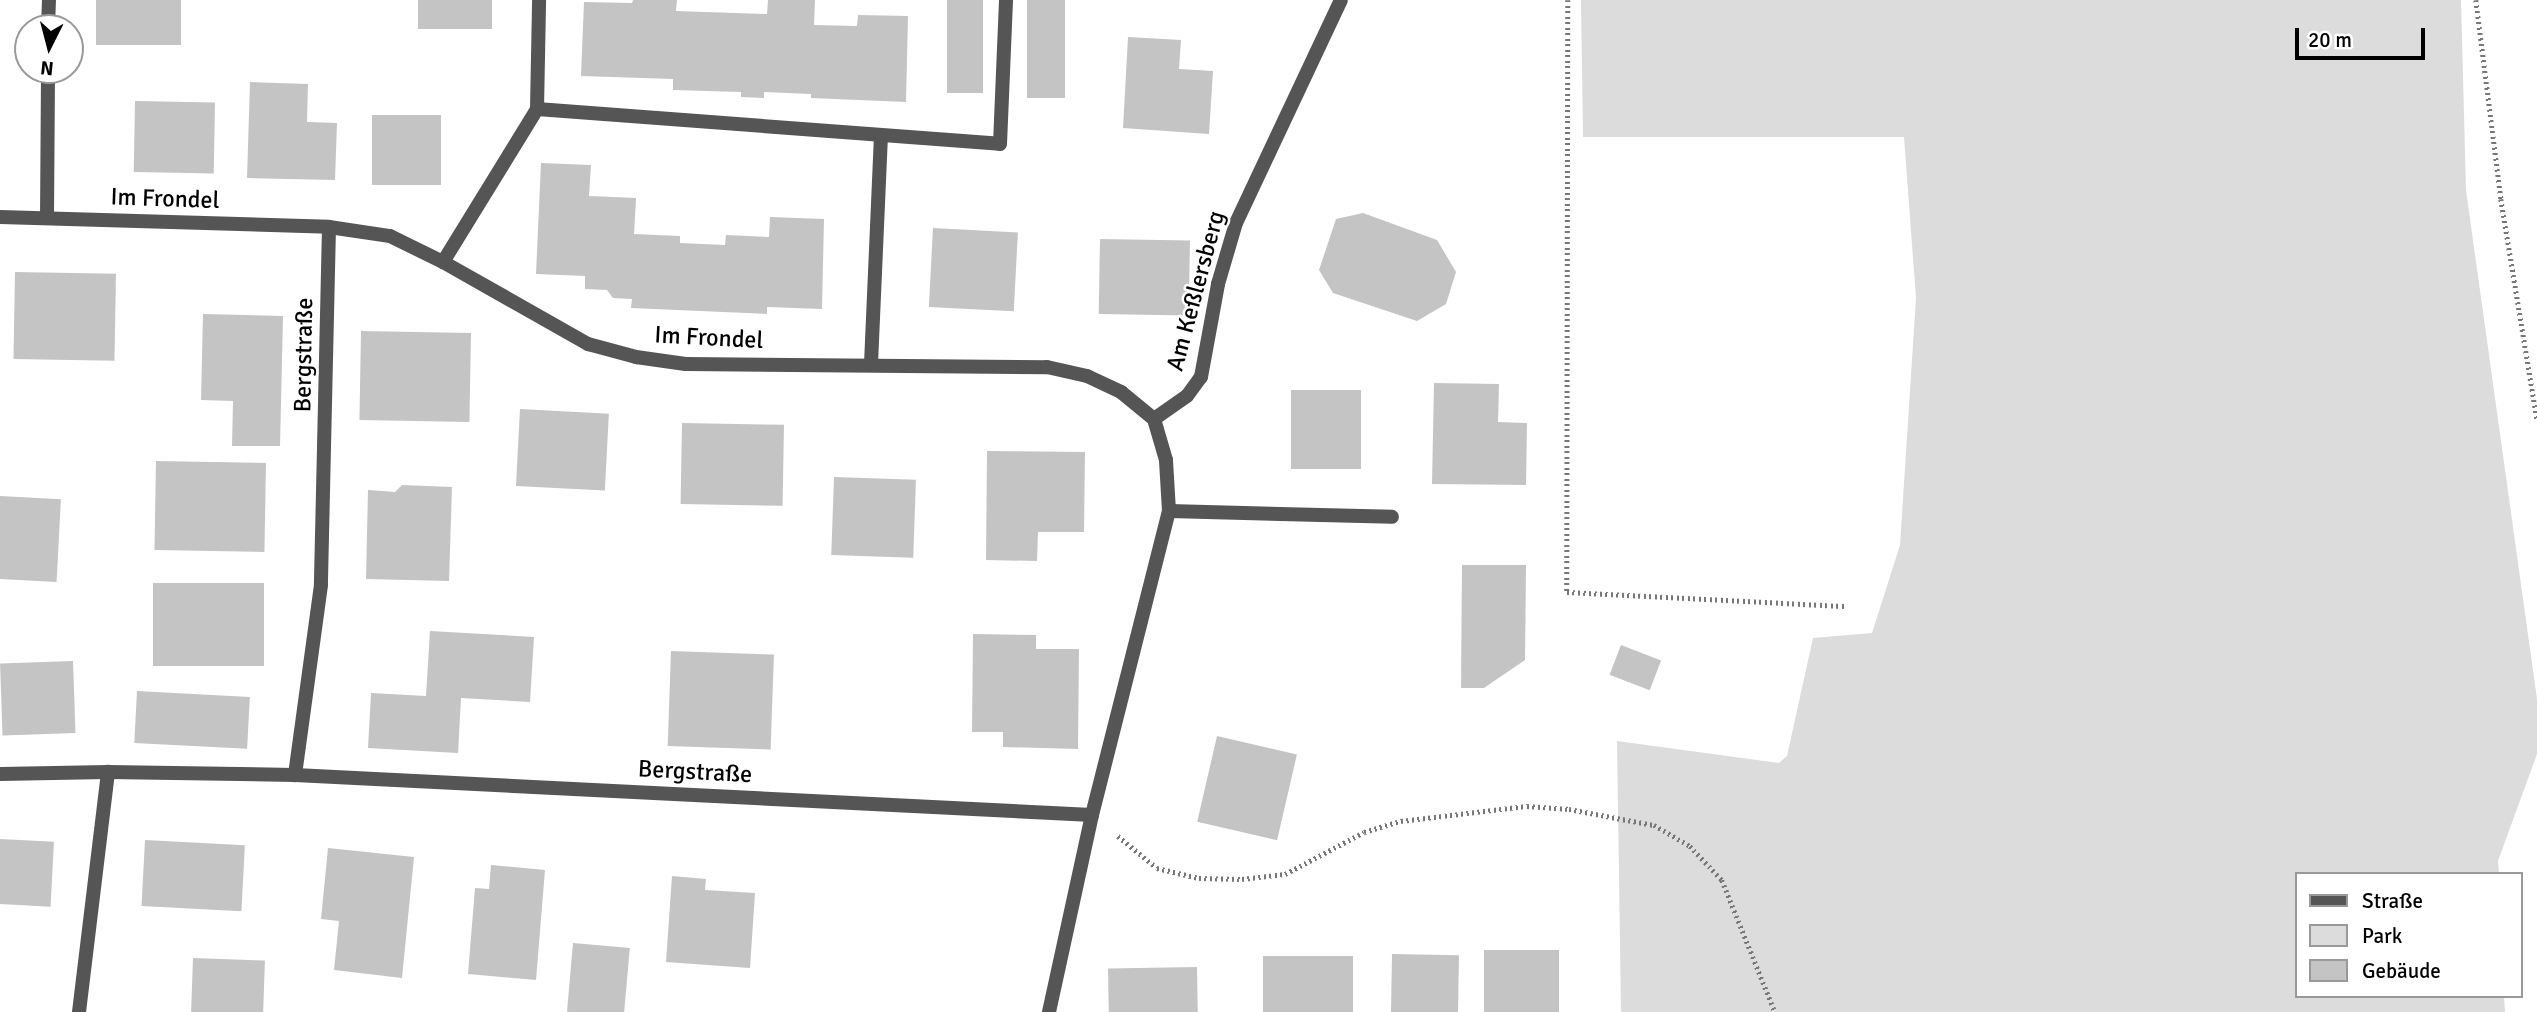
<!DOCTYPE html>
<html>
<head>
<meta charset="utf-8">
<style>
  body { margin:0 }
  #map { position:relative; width:2537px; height:1012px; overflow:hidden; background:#fff; font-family:Signika,sans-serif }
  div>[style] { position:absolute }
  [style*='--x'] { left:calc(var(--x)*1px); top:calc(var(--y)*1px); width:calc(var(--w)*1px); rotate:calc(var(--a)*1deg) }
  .green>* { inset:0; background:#dcdcdc }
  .building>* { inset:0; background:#c4c4c4; transform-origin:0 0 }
  .path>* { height:4.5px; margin-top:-2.25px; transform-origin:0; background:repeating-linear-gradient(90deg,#777 0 2px,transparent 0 5.5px) }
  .minor>* { height:14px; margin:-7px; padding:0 7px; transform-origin:7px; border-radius:7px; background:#555 }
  span { translate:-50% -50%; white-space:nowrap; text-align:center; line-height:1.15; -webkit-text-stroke:5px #fff; paint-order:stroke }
  .street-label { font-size:24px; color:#000 }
  .legend { position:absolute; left:2295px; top:872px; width:228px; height:126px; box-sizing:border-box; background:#fff; border:2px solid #999; margin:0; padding:9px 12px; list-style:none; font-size:21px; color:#000 }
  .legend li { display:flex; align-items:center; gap:14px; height:35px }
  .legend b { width:35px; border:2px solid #999 }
  .north { position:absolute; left:14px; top:14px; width:70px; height:70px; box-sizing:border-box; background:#fff; border:2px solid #999; border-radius:50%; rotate:186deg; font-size:19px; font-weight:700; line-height:28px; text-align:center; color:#000 }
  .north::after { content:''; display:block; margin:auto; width:24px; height:32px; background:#000; clip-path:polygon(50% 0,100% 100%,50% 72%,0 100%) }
  .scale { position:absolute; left:2295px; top:28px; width:130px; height:32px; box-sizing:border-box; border:4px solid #000; border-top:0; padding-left:9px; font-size:21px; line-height:24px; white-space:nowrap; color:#000; -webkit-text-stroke:5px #fff; paint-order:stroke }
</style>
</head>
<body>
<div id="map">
  <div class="green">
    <div style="clip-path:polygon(1581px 0,2461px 0,2466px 190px,2537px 699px,2537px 754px,2498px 861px,2499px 874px,2297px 874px,2297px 996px,2504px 996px,2505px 1012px,1621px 1012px,1617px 741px,1779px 763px,1787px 756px,1813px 638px,1872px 633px,1900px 545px,1916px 298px,1904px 137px,1583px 137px)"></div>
  </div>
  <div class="building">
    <div style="left:96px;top:0;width:85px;height:45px"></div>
    <div style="left:418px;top:0;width:74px;height:29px"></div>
    <div style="clip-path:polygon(633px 0,677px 0,676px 11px,767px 14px,768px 0,815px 0,814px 25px,857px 26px,858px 15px,908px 16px,906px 102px,811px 98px,811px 94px,764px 92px,764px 98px,741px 97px,741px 92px,673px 90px,673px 79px,581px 76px,584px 2px,632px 3px)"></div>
    <div style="left:947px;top:0;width:36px;height:93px"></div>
    <div style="left:1027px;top:0;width:38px;height:98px"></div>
    <div style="clip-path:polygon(1128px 37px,1181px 40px,1179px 69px,1213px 71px,1209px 134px,1123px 128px)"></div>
    <div style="clip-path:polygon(250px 82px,308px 84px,307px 122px,337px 123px,335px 180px,247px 178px)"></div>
    <div style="left:135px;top:101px;width:80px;height:71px;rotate:1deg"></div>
    <div style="left:372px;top:115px;width:69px;height:70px"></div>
    <div style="clip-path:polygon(541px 163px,591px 165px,589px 196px,636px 198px,634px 234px,680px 236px,680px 243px,725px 245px,726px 235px,769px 237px,770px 217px,824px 219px,822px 309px,767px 307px,767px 314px,631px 308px,632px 299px,613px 298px,607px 290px,585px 289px,585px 276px,536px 274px)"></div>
    <div style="clip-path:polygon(1363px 213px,1437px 240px,1456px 272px,1446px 304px,1417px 321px,1333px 293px,1319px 270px,1336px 219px)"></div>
    <div style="left:933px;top:228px;width:85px;height:79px;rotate:3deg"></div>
    <div style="left:1100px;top:239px;width:90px;height:75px;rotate:1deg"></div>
    <div style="left:15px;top:272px;width:101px;height:87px;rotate:1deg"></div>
    <div style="clip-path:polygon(203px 314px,283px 316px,280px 446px,232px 446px,233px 401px,201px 400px)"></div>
    <div style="left:361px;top:331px;width:110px;height:89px;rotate:1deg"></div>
    <div style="clip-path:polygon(1434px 383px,1499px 384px,1498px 422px,1527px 423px,1526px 485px,1432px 484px)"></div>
    <div style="left:1361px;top:390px;width:79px;height:70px;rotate:90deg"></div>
    <div style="left:520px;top:409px;width:89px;height:77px;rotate:3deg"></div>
    <div style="left:682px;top:423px;width:102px;height:81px;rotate:1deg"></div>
    <div style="clip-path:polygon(987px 451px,1085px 452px,1084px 532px,1038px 532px,1037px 561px,986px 560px)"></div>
    <div style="left:156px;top:461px;width:110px;height:89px;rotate:1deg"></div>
    <div style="left:834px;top:477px;width:82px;height:78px;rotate:2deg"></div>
    <div style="clip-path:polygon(402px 485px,452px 487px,449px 581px,366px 579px,368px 490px,395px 492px)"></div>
    <div style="left:0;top:496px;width:61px;height:83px;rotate:3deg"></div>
    <div style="clip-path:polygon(1462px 565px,1526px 565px,1525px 660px,1484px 688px,1461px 688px)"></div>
    <div style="left:153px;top:583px;width:111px;height:83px"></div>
    <div style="clip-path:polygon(430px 631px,534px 637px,530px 702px,461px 698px,458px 753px,368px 748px,371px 693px,426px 696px)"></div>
    <div style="clip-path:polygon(973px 634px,1036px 635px,1036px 649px,1079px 649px,1078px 749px,1003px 747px,1003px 732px,972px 732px)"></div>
    <div style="left:1621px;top:645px;width:43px;height:32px;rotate:21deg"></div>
    <div style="left:671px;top:651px;width:103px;height:95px;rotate:2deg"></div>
    <div style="left:73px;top:661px;width:72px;height:73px;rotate:88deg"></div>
    <div style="left:137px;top:691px;width:113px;height:52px;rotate:3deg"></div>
    <div style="left:1217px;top:736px;width:82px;height:88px;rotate:13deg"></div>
    <div style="left:0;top:839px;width:54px;height:65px;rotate:3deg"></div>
    <div style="left:145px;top:840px;width:100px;height:66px;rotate:3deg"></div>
    <div style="clip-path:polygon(328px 848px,414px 857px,402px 978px,334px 970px,339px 921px,321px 919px)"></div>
    <div style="clip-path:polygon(491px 865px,545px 870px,536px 980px,468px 974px,475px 888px,489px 889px)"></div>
    <div style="clip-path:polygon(672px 876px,706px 879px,705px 890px,755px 893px,750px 968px,666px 962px)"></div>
    <div style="left:573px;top:943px;width:57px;height:69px;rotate:5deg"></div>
    <div style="left:1484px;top:950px;width:75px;height:62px"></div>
    <div style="left:1392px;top:954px;width:67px;height:58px;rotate:1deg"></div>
    <div style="left:1263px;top:956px;width:90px;height:56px"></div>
    <div style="left:193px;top:958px;width:72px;height:54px;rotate:2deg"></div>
    <div style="left:1197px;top:967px;width:45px;height:89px;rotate:89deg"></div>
  </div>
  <div class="path">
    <div style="--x:1568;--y:0;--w:592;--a:90.1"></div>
    <div style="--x:1567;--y:592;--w:280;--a:2.9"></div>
    <div style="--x:2476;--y:0;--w:201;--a:82.8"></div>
    <div style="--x:2501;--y:199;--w:223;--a:80.7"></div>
    <div style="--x:1118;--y:836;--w:50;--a:39.4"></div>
    <div style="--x:1157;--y:868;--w:43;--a:13.4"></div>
    <div style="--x:1199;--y:878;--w:43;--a:1.3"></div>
    <div style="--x:1242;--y:879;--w:43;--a:-6.6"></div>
    <div style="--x:1285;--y:874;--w:89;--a:-28"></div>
    <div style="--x:1364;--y:832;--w:39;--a:-17"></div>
    <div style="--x:1401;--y:821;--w:127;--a:-6.8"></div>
    <div style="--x:1527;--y:806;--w:42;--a:4.1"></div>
    <div style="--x:1569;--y:809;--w:86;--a:10.7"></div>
    <div style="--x:1654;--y:825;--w:42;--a:30.3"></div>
    <div style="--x:1690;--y:846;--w:47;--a:46.7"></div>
    <div style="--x:1722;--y:880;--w:142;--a:68.1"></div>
  </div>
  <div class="minor">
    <div style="--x:48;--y:28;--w:28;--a:-88"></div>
    <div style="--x:537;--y:109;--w:464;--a:4.3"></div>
    <div style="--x:1000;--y:144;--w:144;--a:-87.6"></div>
    <div style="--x:0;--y:217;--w:329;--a:1.7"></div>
    <div style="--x:329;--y:227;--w:62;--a:8.4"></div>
    <div style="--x:390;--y:236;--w:59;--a:26.1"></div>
    <div style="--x:443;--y:262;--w:167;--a:29.5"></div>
    <div style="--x:588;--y:344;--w:50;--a:15.2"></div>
    <div style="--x:636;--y:357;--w:50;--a:8"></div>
    <div style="--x:686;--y:364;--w:361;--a:0.5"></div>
    <div style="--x:1047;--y:367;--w:41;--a:12.7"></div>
    <div style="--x:1087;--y:376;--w:38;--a:25"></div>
    <div style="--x:1121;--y:392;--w:43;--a:39.3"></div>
    <div style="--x:47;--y:218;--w:148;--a:-89.6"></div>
    <div style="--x:329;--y:227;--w:358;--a:91.3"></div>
    <div style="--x:321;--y:585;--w:192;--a:97.8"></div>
    <div style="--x:295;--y:775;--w:798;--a:2.87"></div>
    <div style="--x:443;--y:262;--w:180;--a:-58.4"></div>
    <div style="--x:537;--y:109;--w:109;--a:-88.9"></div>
    <div style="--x:871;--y:364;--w:228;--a:-87.5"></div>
    <div style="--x:1169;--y:511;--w:223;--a:1.5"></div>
    <div style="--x:0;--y:774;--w:108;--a:-1.1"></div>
    <div style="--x:108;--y:772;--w:187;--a:0.9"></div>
    <div style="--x:79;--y:1012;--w:242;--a:-83.1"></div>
    <div style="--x:1049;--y:1012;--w:202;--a:-77.7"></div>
    <div style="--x:1092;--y:815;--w:314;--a:-75.8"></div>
    <div style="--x:1169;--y:511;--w:51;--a:-93.4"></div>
    <div style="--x:1166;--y:460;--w:43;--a:-106.3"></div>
    <div style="--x:1154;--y:419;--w:40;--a:-34.9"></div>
    <div style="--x:1187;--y:396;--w:24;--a:-54"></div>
    <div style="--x:1201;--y:377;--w:95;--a:-79.6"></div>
    <div style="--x:1218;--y:284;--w:64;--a:-73.6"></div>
    <div style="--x:1236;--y:223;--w:246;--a:-64.8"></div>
  </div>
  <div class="street-label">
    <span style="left:165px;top:199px;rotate:2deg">Im Frondel</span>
    <span style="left:1196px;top:291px;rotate:-75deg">Am Keßlersberg</span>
    <span style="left:709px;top:338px;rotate:3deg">Im Frondel</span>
    <span style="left:304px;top:355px;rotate:-89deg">Bergstraße</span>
    <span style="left:695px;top:772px;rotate:3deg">Bergstraße</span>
  </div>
  <ul class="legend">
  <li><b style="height:9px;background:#555"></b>Straße</li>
  <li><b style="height:19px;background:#dcdcdc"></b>Park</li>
  <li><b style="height:19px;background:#c4c4c4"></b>Gebäude</li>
  </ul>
  <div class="north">N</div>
  <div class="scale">20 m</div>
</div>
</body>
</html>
